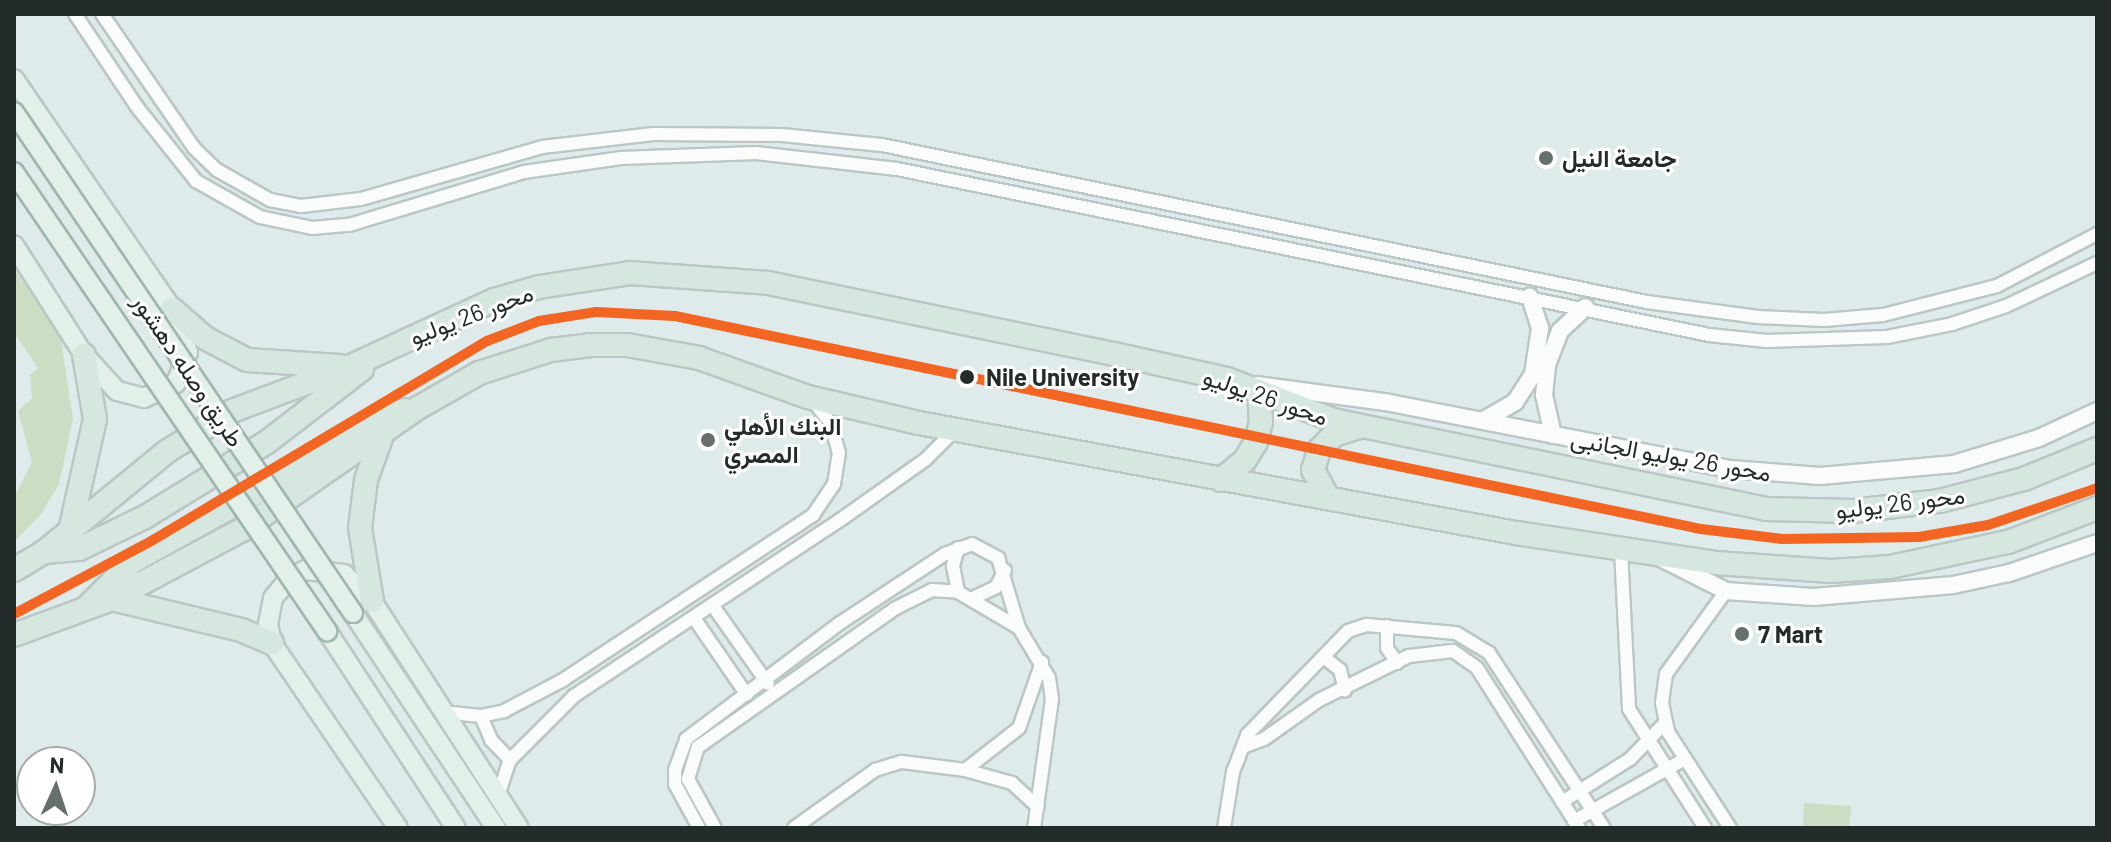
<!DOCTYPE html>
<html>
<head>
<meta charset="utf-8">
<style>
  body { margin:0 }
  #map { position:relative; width:2111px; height:842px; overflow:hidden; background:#deebea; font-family:Barlow,Vazirmatn,sans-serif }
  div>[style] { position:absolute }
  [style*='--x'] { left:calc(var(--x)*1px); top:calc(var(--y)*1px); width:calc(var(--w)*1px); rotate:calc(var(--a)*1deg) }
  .green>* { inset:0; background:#ccddc4 }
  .roads { filter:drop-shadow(2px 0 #bbc6c5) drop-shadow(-2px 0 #bbc6c5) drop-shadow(0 2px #bbc6c5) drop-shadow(0 -2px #bbc6c5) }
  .street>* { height:12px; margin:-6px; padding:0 6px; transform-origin:6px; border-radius:6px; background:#fafcfc }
  .secondary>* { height:16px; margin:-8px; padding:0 8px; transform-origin:8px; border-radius:8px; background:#fafcfc }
  .primary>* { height:18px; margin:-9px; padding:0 9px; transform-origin:9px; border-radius:9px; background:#e3f0ea }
  .highway>* { height:22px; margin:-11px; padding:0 11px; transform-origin:11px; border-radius:11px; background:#d5e7de }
  .bridges { filter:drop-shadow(2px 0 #9fb7ae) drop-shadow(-2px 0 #9fb7ae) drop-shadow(0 2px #9fb7ae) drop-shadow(0 -2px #9fb7ae) }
  .primary-bridge>* { height:18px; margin:-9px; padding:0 9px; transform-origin:9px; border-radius:9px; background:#e3f0ea }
  .metro-1>* { height:10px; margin:-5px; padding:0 5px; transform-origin:5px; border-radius:5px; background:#f26522 }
  .dots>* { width:22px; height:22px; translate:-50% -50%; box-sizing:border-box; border:4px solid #fff; border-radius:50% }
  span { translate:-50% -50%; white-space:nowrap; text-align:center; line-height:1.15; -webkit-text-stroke:6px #fff; paint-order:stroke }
  .poi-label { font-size:24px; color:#232c2b; font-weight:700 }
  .left { translate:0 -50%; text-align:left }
  .street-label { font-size:24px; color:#232c2b }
  .stop-label { font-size:24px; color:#232c2b; font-weight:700 }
  .frame { position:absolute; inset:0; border:16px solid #232c2b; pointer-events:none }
  .north { position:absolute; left:16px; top:746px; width:80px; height:80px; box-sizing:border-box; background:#fff; border:2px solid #a7abaa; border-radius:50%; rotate:3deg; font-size:22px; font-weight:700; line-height:32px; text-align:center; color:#232c2b }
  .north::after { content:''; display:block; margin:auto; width:28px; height:36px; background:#646f6e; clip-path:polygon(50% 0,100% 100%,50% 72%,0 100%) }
</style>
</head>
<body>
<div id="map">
  <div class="green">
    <div style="clip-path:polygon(14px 268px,61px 340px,73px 419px,59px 484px,41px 514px,14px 542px,14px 497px,32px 462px,18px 411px,32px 398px,30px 375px,38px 368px,14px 333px)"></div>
    <div style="clip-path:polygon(1804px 803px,1851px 806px,1849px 828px,1803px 828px)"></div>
  </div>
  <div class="roads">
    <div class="street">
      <div style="--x:75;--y:14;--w:112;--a:56.3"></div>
      <div style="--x:137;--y:107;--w:95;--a:51.4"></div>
      <div style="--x:196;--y:181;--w:73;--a:29.4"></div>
      <div style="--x:260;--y:217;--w:53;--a:11.9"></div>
      <div style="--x:312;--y:228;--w:37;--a:-5"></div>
      <div style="--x:349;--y:225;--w:183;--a:-16.8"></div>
      <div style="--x:524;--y:172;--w:98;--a:-8.2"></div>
      <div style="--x:621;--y:158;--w:135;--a:-2.1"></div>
      <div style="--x:756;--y:153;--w:142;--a:6.5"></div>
      <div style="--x:897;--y:169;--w:829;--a:11.55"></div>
      <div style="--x:1709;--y:335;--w:58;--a:5.9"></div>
      <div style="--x:1767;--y:341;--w:120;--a:-1.9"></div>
      <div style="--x:1887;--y:337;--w:66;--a:-11.3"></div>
      <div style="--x:1952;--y:324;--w:57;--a:-18.4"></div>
      <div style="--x:2006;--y:306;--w:101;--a:-25.3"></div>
      <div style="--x:102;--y:14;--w:163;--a:55.5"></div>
      <div style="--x:194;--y:148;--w:32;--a:44"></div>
      <div style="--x:217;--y:170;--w:61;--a:29.5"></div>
      <div style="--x:270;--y:200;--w:32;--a:11"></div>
      <div style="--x:301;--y:206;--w:60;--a:-6.7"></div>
      <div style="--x:361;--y:199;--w:188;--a:-16"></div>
      <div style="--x:542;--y:147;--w:112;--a:-6.7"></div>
      <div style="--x:653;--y:134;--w:129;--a:0.4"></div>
      <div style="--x:782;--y:135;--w:100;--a:5.7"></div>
      <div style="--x:882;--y:145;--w:781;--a:11.6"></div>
      <div style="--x:1647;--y:302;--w:112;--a:7.7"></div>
      <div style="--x:1758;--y:317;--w:66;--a:2.6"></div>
      <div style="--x:1824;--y:320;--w:59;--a:-4.8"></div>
      <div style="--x:1883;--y:315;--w:118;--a:-14.3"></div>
      <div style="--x:1997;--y:286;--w:113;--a:-27.5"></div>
      <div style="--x:958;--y:548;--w:19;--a:106"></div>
      <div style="--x:953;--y:566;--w:26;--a:79"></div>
      <div style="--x:1621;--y:550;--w:159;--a:87.1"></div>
      <div style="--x:1629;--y:709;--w:141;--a:57.4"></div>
      <div style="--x:1726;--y:591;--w:102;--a:125.9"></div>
      <div style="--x:1666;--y:674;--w:29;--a:98"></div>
      <div style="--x:1662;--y:703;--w:30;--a:78"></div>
      <div style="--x:1668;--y:732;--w:114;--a:57.1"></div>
      <div style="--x:975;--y:597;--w:23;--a:-25"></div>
      <div style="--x:996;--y:587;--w:19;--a:-62"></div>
      <div style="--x:713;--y:606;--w:95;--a:54.8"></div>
      <div style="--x:694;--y:618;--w:93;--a:55.5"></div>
      <div style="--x:1387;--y:626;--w:22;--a:90"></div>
      <div style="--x:1387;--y:648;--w:18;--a:56"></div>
      <div style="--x:1326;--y:659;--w:18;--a:38"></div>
      <div style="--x:1340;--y:670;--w:21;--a:76"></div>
      <div style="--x:442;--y:712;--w:39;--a:6"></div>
      <div style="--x:481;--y:716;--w:24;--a:-12"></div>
      <div style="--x:504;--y:711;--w:67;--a:-27.7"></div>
      <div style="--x:563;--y:680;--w:300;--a:-33.4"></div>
      <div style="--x:813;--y:515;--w:37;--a:-56"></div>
      <div style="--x:834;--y:484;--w:31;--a:-81"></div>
      <div style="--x:839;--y:453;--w:32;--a:-106"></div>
      <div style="--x:830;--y:422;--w:26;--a:-129"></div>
      <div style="--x:481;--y:716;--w:26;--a:67"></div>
      <div style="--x:491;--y:740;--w:28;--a:46"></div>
      <div style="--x:1243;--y:747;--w:22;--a:-21"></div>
      <div style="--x:1264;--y:739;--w:67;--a:-35.3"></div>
      <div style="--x:1319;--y:700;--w:100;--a:-26.1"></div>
      <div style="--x:1409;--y:656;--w:44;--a:-6.5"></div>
      <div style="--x:1453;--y:651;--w:29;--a:35"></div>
      <div style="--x:1477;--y:668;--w:190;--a:57.5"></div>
      <div style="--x:965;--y:770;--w:68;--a:-37.9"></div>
      <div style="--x:1019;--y:728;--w:70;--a:-70.8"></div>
      <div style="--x:498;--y:796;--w:38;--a:-72"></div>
      <div style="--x:510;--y:760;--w:91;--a:-45"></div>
      <div style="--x:574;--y:696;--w:323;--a:-33.5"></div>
      <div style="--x:843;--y:518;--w:100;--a:-35.3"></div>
      <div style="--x:925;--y:460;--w:42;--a:-45"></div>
      <div style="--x:1562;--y:802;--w:80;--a:-32.3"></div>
      <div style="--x:1630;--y:759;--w:50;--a:-45.8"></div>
      <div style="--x:1574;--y:821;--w:127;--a:-29.2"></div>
      <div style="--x:699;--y:828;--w:50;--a:-118.6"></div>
      <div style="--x:675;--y:784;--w:14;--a:-90"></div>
      <div style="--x:675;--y:770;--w:33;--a:-70"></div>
      <div style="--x:686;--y:739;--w:193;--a:-37"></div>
      <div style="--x:840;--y:623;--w:126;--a:-33.3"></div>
      <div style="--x:945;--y:554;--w:29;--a:-20"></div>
      <div style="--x:972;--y:544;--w:30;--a:28"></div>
      <div style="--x:998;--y:558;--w:73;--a:73.3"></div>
      <div style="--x:1019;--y:628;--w:58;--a:59"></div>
      <div style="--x:1049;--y:678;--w:21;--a:82"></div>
      <div style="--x:1052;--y:699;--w:130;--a:97.9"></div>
      <div style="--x:715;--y:828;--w:56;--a:-118.9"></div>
      <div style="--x:688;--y:779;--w:34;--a:-73"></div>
      <div style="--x:698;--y:747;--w:242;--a:-35.1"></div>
      <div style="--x:896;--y:608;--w:40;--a:-26.6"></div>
      <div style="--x:932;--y:590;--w:26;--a:4"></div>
      <div style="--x:958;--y:592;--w:71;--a:30.5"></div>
      <div style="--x:794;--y:828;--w:100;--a:-35.6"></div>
      <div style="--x:875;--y:770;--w:28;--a:-17"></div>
      <div style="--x:902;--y:762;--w:64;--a:7.2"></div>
      <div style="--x:965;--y:770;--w:49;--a:15.5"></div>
      <div style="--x:1012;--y:783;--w:35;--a:43"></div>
      <div style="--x:1224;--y:828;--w:57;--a:-80.9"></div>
      <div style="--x:1233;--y:772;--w:40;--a:-69"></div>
      <div style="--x:1247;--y:735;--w:145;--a:-45.8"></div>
      <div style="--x:1348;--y:631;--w:20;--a:-18"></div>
      <div style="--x:1367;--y:625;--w:89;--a:5.1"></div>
      <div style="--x:1456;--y:633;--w:39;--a:31"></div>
      <div style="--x:1489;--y:653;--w:209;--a:56.7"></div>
    </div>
    <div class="secondary">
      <div style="--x:1257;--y:385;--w:129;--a:7.6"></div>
      <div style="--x:1385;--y:402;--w:352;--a:11"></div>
      <div style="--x:1731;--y:469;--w:89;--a:4.5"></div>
      <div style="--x:1820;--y:476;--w:135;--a:-5.1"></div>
      <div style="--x:1954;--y:464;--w:89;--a:-17"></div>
      <div style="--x:2039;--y:438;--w:64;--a:-25"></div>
      <div style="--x:1484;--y:420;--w:36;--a:-30"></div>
      <div style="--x:1515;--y:402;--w:33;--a:-57"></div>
      <div style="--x:1533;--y:374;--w:47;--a:-81.3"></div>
      <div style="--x:1540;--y:328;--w:33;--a:-108"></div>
      <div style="--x:1553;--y:435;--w:41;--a:-102.7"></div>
      <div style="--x:1544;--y:395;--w:30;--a:-84"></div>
      <div style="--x:1547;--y:365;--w:36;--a:-69"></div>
      <div style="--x:1560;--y:331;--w:35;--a:-43"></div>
      <div style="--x:1655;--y:555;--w:80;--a:26.9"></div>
      <div style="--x:1726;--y:591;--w:88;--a:3.9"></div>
      <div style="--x:1814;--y:597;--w:140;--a:-4.9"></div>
      <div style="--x:1953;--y:585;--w:57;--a:-12.1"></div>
      <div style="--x:2009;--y:573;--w:93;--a:-18.8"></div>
    </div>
    <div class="primary">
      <div style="--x:14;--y:79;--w:279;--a:55.5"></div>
      <div style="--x:172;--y:309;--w:46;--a:69.6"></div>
      <div style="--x:188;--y:352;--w:33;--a:111"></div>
      <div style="--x:176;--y:383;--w:35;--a:155"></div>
      <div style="--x:144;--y:398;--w:28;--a:-165"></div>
      <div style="--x:117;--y:391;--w:49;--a:-132.5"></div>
      <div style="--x:84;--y:355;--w:130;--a:-122.5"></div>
      <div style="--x:353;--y:613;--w:258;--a:56.4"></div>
      <div style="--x:327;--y:631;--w:235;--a:56.8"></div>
      <div style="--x:398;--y:828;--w:224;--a:-124.3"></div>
      <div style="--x:272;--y:643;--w:19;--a:-102"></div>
      <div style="--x:268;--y:624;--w:26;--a:-79"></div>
      <div style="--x:273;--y:598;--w:26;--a:-50"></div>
      <div style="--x:290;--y:578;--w:18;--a:-27"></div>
      <div style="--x:306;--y:570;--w:38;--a:6"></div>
      <div style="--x:344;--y:574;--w:39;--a:44"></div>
      <div style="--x:372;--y:601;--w:270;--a:57.1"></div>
    </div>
    <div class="highway">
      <div style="--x:172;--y:309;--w:44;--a:41.3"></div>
      <div style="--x:205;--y:338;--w:47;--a:27.6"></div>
      <div style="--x:247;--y:360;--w:92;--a:3.7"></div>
      <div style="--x:1221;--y:480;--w:31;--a:-40"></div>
      <div style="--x:1245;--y:460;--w:21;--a:-59"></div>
      <div style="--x:1256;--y:442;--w:21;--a:-76"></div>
      <div style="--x:1261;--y:422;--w:31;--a:-94"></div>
      <div style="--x:1328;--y:498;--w:32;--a:-118"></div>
      <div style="--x:1313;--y:470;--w:21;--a:-73"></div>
      <div style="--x:1319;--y:450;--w:21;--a:-45"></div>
      <div style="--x:1334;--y:435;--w:26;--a:-18"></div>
      <div style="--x:70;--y:531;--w:115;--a:-77.4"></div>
      <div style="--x:95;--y:419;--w:65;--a:-99.8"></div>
      <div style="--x:44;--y:552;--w:35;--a:-5"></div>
      <div style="--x:79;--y:549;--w:73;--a:-25.9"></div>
      <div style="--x:145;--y:517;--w:143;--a:-31.6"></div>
      <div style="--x:267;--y:442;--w:120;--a:-37.5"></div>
      <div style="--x:14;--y:570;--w:35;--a:-31"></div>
      <div style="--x:44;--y:552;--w:158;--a:-39.3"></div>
      <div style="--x:166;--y:452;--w:78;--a:-31.8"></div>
      <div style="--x:232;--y:411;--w:125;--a:-20.6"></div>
      <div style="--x:349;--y:367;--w:160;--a:-24.8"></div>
      <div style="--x:494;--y:300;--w:47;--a:-16.1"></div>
      <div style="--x:539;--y:287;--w:92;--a:-8.7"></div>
      <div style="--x:630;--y:273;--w:138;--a:4.1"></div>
      <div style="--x:768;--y:283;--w:353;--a:11.6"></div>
      <div style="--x:1114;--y:354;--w:116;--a:12.5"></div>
      <div style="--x:1227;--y:379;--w:114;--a:21.1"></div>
      <div style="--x:1333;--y:420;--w:443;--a:11.6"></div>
      <div style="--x:1767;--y:509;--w:86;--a:1.3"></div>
      <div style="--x:1853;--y:511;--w:88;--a:-6.6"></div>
      <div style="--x:1940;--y:501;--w:87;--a:-14.7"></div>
      <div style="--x:2024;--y:479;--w:79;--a:-22.3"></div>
      <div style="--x:112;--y:599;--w:133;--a:13.5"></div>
      <div style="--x:241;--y:630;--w:34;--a:23"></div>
      <div style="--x:372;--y:601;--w:74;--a:-99.3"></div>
      <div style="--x:360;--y:528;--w:48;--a:-82.9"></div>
      <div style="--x:366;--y:480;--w:48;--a:-70.4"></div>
      <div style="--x:87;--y:607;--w:65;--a:-45"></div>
      <div style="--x:133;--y:561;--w:155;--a:-28.9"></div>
      <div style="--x:269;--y:486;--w:120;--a:-32.4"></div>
      <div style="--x:370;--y:422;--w:37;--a:-19"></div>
      <div style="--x:14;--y:635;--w:104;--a:-20.2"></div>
      <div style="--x:112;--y:599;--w:147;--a:-28"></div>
      <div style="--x:242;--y:530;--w:212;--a:-34.8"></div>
      <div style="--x:416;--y:409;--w:73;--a:-29.7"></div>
      <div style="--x:479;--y:373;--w:76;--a:-17.7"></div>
      <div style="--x:551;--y:350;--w:38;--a:-7"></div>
      <div style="--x:589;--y:345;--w:38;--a:0"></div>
      <div style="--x:627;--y:345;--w:73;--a:10.2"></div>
      <div style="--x:699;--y:358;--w:116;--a:19.7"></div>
      <div style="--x:808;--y:397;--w:114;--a:13.2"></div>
      <div style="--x:919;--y:423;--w:607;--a:10.44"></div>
      <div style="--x:1516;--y:533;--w:202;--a:8.5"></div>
      <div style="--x:1716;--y:563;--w:115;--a:4"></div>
      <div style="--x:1831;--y:571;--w:59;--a:-3.9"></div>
      <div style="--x:1890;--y:567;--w:121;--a:-12"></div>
      <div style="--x:2008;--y:542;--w:95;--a:-20.9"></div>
    </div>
  </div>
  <div class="bridges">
    <div class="primary-bridge">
      <div style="--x:14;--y:112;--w:605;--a:55.92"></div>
      <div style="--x:14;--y:172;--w:556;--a:55.71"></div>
    </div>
  </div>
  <div class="metro-1">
    <div style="--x:14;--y:614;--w:157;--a:-28"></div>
    <div style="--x:153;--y:540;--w:389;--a:-30.8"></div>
    <div style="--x:487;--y:341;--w:56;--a:-21"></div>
    <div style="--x:539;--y:321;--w:58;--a:-9"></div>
    <div style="--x:596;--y:312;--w:79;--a:2.9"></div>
    <div style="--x:675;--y:316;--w:1048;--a:11.73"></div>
    <div style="--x:1701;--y:529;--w:82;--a:7"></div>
    <div style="--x:1782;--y:539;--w:137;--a:-0.8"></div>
    <div style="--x:1919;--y:537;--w:70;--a:-9.9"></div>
    <div style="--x:1988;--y:525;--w:115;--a:-18.7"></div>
  </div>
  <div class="dots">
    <div style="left:1546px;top:158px;background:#646f6e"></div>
    <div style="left:967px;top:377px;background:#232c2b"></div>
    <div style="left:708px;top:440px;background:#646f6e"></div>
    <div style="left:1742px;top:634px;background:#646f6e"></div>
  </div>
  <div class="poi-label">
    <span class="left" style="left:1562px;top:158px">جامعة النيل</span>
    <span class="left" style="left:724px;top:440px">البنك الأهلي<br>المصري</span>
    <span class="left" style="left:1758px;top:634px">7 Mart</span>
  </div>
  <div class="street-label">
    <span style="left:471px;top:314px;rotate:-21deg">محور 26 يوليو</span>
    <span style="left:189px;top:370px;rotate:56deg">طريق وصله دهشور</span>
    <span style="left:1266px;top:396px;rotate:19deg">محور 26 يوليو</span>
    <span style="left:1671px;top:455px;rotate:10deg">محور 26 يوليو الجانبى</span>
    <span style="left:1900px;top:502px;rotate:-7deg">محور 26 يوليو</span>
  </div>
  <div class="stop-label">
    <span class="left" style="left:986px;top:377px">Nile University</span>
  </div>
  <div class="frame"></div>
  <div class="north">N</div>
</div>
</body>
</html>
